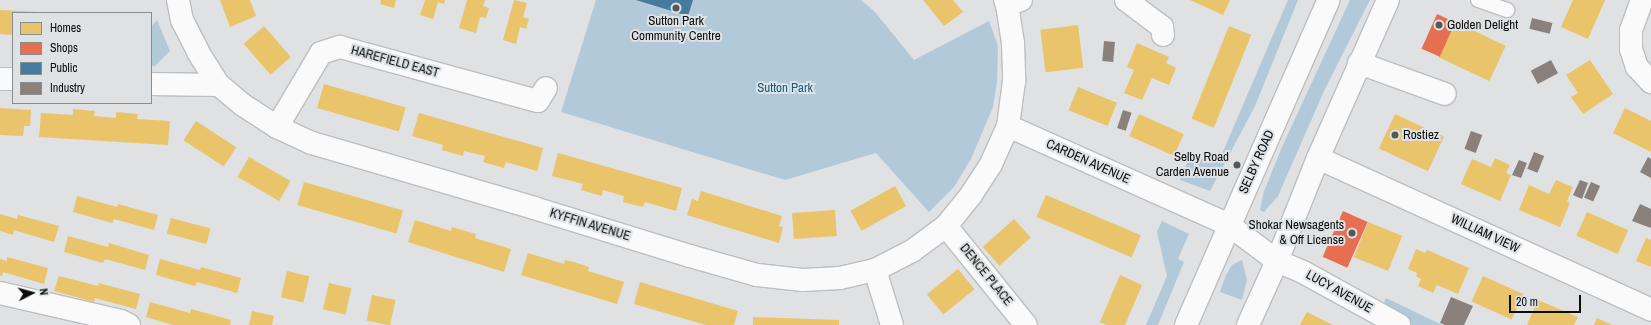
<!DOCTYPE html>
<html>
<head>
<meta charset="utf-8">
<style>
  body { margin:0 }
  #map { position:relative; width:1651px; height:325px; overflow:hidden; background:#dfe1e3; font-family:"Archivo Narrow",sans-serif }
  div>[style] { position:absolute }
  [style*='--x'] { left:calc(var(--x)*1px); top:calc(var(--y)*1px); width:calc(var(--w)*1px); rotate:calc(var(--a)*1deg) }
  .green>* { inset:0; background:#b2c9d9 }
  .homes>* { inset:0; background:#e9c46a; transform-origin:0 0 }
  .shops>* { inset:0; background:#e76f51; transform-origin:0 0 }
  .public>* { inset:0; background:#457b9d }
  .industry>* { inset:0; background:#8a817c; transform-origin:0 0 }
  .roads { filter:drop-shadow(1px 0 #bdbec0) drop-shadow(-1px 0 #bdbec0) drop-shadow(0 1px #bdbec0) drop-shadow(0 -1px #bdbec0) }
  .lane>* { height:14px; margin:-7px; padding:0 7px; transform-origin:7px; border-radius:7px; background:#fafafb }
  .street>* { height:22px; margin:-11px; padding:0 11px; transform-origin:11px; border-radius:11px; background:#fafafb }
  .secondary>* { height:22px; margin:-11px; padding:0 11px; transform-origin:11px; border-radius:11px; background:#fafafb }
  .dots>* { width:11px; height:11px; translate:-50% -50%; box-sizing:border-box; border:2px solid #dee2e4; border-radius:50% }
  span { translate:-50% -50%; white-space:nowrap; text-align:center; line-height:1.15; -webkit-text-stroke:4px #dee2e4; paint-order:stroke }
  .poi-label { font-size:13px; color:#0b0d0d }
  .left { translate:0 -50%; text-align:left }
  .right { translate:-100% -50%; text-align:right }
  .street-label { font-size:13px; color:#0b0d0d }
  .park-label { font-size:13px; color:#0f5e88 }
  .legend { position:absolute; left:12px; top:12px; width:140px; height:92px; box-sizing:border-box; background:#dee2e4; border:1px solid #8a8d8e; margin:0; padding:5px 7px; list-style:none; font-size:12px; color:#0b0d0d }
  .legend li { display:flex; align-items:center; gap:8px; height:20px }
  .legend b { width:20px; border:1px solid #8a8d8e }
  .north { position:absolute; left:12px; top:273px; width:40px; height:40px; -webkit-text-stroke:3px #dee2e4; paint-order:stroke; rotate:84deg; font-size:11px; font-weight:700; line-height:16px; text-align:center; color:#0b0d0d }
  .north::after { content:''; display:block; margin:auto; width:14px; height:18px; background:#0b0d0d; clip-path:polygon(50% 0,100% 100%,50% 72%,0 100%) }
  .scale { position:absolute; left:1509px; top:295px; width:72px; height:18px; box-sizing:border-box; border:2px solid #0b0d0d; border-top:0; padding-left:5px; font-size:12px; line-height:14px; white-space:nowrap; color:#0b0d0d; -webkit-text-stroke:3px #dee2e4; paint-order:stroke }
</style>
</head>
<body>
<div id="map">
  <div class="green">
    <div style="clip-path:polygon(596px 0,861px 0,875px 12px,914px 60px,989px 21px,998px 46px,997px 82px,993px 107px,971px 159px,954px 187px,929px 212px,876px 153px,785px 180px,561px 112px)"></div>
    <div style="clip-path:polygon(1288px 0,1298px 0,1255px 106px,1210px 191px,1180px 180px,1187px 163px,1222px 154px)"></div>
    <div style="clip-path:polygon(1350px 0,1370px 0,1324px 91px,1278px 196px,1264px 212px,1260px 210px,1264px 191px,1282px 147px)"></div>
    <div style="clip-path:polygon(157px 20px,170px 51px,155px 66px,151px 66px,151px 27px)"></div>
    <div style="clip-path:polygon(1162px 221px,1189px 234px,1178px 259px,1184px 262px,1158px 325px,1146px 325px,1167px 276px,1157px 232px)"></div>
    <div style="clip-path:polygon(1242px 260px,1247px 280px,1242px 300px,1220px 292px,1226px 275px,1232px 265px)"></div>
    <div style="clip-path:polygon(1386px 298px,1442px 325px,1375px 325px)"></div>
  </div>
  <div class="homes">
    <div style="clip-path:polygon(220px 0,250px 0,256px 16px,230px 27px)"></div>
    <div style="clip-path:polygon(381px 0,396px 0,394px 8px,380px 4px)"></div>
    <div style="clip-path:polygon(425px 0,445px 0,444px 4px,438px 2px,433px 19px,420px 15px)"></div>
    <div style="clip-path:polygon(467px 0,485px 0,483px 6px,489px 8px,486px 18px,480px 17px,476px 33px,459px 28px)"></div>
    <div style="clip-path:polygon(514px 0,527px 3px,523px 17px,529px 19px,526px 29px,520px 27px,516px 44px,503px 40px)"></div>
    <div style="clip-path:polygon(923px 0,953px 0,963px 12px,944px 26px)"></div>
    <div style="clip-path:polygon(1190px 0,1230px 0,1223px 15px)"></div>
    <div style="clip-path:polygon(1573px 0,1605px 0,1588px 39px,1561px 27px)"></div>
    <div style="clip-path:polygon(0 10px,41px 12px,41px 13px,13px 13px,13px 35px,0 34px)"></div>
    <div style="left:1455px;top:22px;width:56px;height:39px;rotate:25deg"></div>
    <div style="left:1078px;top:25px;width:43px;height:38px;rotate:83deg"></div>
    <div style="left:264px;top:26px;width:41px;height:27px;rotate:49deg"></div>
    <div style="left:1229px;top:26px;width:24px;height:100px;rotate:22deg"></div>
    <div style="clip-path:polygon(1137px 43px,1169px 57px,1166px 63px,1176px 68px,1169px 85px,1152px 78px,1142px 100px,1124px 93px,1134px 70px,1127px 67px)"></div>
    <div style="clip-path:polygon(1590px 60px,1613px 94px,1583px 114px,1571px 97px,1578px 93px,1566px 75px)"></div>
    <div style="left:324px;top:84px;width:85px;height:25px;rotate:16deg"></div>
    <div style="left:1078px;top:87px;width:42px;height:25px;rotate:22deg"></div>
    <div style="clip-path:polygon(0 108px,31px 110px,30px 126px,24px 126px,23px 136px,0 135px)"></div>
    <div style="clip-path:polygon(1625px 108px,1651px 121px,1651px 152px,1613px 133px)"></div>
    <div style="clip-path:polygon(73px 109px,95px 111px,94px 116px,116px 118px,116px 112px,138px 114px,137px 119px,170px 121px,168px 145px,39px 137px,41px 113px,73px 115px)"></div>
    <div style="clip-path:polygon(419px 113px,543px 148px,537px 171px,506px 162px,504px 168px,483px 162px,485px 156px,464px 151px,463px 156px,442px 150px,443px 145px,412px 136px)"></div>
    <div style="left:1139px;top:114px;width:49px;height:24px;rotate:24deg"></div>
    <div style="left:1395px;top:114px;width:54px;height:38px;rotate:25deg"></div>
    <div style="left:196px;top:121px;width:48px;height:23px;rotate:33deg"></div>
    <div style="clip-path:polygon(558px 153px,682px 188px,676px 211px,645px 202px,643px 207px,623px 202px,624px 196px,603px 190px,602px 196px,581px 190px,583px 184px,552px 176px)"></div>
    <div style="left:249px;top:157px;width:48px;height:23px;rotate:30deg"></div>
    <div style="clip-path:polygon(1495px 158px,1510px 165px,1506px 173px,1511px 175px,1500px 201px,1461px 184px,1472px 159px,1491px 167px)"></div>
    <div style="clip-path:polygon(1556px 180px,1573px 187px,1567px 201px,1570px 203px,1560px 227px,1519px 210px,1529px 185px,1549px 194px)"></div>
    <div style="left:304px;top:182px;width:103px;height:24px;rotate:16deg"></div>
    <div style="left:895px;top:186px;width:23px;height:51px;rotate:61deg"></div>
    <div style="clip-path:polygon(701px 191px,782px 216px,779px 226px,783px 227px,779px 243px,687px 215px,692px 199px,698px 201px)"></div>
    <div style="left:1046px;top:195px;width:103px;height:24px;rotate:23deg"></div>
    <div style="clip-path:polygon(77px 196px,117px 207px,118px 204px,158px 215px,154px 230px,114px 219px,112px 223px,73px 212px)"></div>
    <div style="left:835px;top:210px;width:26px;height:43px;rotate:86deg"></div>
    <div style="left:1587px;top:212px;width:45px;height:26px;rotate:24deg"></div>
    <div style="clip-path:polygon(0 214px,17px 219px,18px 215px,59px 226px,54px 242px,14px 230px,13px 235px,0 231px)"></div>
    <div style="left:171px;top:218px;width:41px;height:16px;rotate:15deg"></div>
    <div style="left:1014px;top:219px;width:25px;height:42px;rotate:48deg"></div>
    <div style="clip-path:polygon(415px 220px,451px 231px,452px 227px,476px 234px,475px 238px,511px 249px,504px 272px,408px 242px)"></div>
    <div style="left:1368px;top:222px;width:37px;height:38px;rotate:22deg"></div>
    <div style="clip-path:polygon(68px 236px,108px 247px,109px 243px,149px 255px,145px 270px,105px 259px,103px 263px,64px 252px)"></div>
    <div style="clip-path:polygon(1646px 238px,1651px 240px,1651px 267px,1636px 261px)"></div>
    <div style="clip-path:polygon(1416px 249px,1425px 253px,1427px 250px,1469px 268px,1458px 294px,1437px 285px,1433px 293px,1418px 286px,1421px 279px,1416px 276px,1417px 273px,1408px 269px)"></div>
    <div style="clip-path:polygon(528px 253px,564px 264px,565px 260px,577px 263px,589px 267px,588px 271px,624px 282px,617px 304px,521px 275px)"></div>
    <div style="clip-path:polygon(7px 257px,48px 268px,44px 284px,3px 272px,2px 276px,0 276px,0 259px,7px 261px)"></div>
    <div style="clip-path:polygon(160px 259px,200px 270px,201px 267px,241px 278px,237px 293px,197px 282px,195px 286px,156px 275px)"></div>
    <div style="left:958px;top:269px;width:26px;height:40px;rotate:51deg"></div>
    <div style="left:287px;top:271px;width:23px;height:27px;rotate:13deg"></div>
    <div style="clip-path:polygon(1120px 275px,1142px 285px,1125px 325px,1107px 325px,1100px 322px)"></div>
    <div style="clip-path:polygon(59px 276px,98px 286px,99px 283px,140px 294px,136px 309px,95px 298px,94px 302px,54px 291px)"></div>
    <div style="left:1483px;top:276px;width:44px;height:28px;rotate:24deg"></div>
    <div style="clip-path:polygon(640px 282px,738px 311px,734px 325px,706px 325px,634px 304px)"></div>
    <div style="left:329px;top:283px;width:23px;height:27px;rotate:13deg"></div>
    <div style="left:372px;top:295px;width:24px;height:26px;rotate:12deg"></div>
    <div style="clip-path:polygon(1538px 300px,1578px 317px,1574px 325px,1527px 325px)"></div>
    <div style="clip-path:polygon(150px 302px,190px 313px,191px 309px,231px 320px,230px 325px,173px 325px,146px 317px)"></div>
    <div style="clip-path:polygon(252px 311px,274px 316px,272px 325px,249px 325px)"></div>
    <div style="clip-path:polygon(1307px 312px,1333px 325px,1300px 325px)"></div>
    <div style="clip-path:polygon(753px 317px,839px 320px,839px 325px,753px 325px)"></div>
    <div style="clip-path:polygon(1597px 318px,1612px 325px,1594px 325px)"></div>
  </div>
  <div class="shops">
    <div style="left:1437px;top:14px;width:20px;height:38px;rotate:24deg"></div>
    <div style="left:1343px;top:211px;width:27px;height:50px;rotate:24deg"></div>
  </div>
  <div class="public">
    <div style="clip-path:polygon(636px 0,693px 0,688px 16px)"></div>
  </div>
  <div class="industry">
    <div style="left:1532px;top:18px;width:21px;height:11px;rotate:14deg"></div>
    <div style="left:1104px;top:41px;width:11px;height:20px;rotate:5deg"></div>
    <div style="left:1551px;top:60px;width:15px;height:23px;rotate:62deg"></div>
    <div style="left:1123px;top:110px;width:9px;height:19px;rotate:18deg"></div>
    <div style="left:1471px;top:131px;width:12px;height:19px;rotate:20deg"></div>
    <div style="left:1534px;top:152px;width:11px;height:18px;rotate:22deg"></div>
    <div style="clip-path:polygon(1648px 157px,1651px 159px,1651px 178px,1640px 172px)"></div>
    <div style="clip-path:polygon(1519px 160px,1527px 163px,1521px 178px,1512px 175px)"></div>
    <div style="clip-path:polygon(1580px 180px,1588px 183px,1582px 199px,1573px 195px)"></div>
    <div style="left:1591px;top:182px;width:10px;height:17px;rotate:24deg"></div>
    <div style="clip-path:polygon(1640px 204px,1651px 209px,1651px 228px,1632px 221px)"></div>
    <div style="clip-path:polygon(1451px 297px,1473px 306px,1464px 325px,1445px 325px,1440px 323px)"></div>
  </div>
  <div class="roads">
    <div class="lane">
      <div style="--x:1478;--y:0;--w:31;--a:19"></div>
    </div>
    <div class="street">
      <div style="--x:1126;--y:0;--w:45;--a:36.9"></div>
      <div style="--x:1162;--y:27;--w:8;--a:83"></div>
      <div style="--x:1642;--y:0;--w:33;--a:110"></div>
      <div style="--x:1631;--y:31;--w:18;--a:90"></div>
      <div style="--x:1631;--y:49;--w:19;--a:72"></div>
      <div style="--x:1637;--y:67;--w:21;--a:47"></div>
      <div style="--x:1007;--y:5;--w:15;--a:-20"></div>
      <div style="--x:1359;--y:63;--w:91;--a:19.8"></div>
      <div style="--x:0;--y:79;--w:13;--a:0"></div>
      <div style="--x:151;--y:84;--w:68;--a:0.8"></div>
      <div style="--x:277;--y:127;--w:86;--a:-59.3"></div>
      <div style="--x:321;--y:53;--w:20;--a:-18"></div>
      <div style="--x:340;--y:47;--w:205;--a:15.3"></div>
      <div style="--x:538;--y:101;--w:15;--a:-58"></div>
      <div style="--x:1318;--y:158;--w:366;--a:24.5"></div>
      <div style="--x:946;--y:226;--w:127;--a:51.1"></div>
      <div style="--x:1277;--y:261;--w:28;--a:23"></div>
      <div style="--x:1303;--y:272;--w:110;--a:28.9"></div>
      <div style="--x:875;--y:270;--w:58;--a:72.8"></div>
      <div style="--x:0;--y:293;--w:124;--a:13"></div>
      <div style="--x:121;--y:321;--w:9;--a:27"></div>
    </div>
    <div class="secondary">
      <div style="--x:178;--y:0;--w:20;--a:79"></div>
      <div style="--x:182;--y:20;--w:36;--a:63"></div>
      <div style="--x:198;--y:52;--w:39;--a:58"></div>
      <div style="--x:219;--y:85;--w:31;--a:40"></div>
      <div style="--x:243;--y:105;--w:40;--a:32.9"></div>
      <div style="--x:277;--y:127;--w:38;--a:25"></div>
      <div style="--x:312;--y:143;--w:231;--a:16.3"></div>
      <div style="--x:534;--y:208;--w:163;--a:17.1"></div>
      <div style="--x:690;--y:256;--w:70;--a:15.8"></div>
      <div style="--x:757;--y:275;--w:46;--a:6.2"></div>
      <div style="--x:803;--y:280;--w:37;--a:-3"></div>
      <div style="--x:840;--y:278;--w:36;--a:-13"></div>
      <div style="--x:875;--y:270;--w:42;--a:-27.2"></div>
      <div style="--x:912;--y:251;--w:42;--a:-36.3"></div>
      <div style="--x:946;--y:226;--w:40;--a:-51"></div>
      <div style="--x:971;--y:195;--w:37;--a:-57"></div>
      <div style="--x:991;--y:164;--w:42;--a:-65.9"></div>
      <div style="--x:1005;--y:0;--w:5;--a:68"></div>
      <div style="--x:1007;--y:5;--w:39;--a:81"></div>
      <div style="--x:1013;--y:44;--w:37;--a:88"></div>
      <div style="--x:1014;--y:81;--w:45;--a:97.6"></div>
      <div style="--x:1008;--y:126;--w:242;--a:24.1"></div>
      <div style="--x:1229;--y:225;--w:60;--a:36.9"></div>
      <div style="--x:1186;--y:325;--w:355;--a:-66.3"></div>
      <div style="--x:1248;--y:325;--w:70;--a:-65.6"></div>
      <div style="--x:1277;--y:261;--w:111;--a:-68.3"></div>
      <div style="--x:1318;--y:158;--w:173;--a:-66.1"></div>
    </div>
  </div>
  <div class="dots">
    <div style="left:676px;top:8px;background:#555758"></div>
    <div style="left:1439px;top:25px;background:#555758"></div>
    <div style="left:1395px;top:135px;background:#555758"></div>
    <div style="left:1237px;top:165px;background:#555758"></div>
    <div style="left:1352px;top:233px;background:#555758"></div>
  </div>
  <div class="poi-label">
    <span style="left:676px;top:29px">Sutton Park<br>Community Centre</span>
    <span class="left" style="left:1447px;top:25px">Golden Delight</span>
    <span class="left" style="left:1403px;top:135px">Rostiez</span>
    <span class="right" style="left:1229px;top:165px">Selby Road<br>Carden Avenue</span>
    <span class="right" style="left:1344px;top:233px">Shokar Newsagents<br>&amp; Off License</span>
  </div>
  <div class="street-label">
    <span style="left:395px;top:62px;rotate:15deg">HAREFIELD EAST</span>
    <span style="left:1088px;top:162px;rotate:24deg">CARDEN AVENUE</span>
    <span style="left:1257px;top:162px;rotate:-66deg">SELBY ROAD</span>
    <span style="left:590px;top:225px;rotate:17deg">KYFFIN AVENUE</span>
    <span style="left:1485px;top:234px;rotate:25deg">WILLIAM VIEW</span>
    <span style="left:986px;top:275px;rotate:51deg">DENCE PLACE</span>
    <span style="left:1339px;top:292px;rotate:29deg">LUCY AVENUE</span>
  </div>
  <div class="park-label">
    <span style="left:785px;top:88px">Sutton Park</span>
  </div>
  <ul class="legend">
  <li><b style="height:11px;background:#e9c46a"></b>Homes</li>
  <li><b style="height:11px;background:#e76f51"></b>Shops</li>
  <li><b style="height:11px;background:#457b9d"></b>Public</li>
  <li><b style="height:11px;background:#8a817c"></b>Industry</li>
  </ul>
  <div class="north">N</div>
  <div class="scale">20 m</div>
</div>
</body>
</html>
